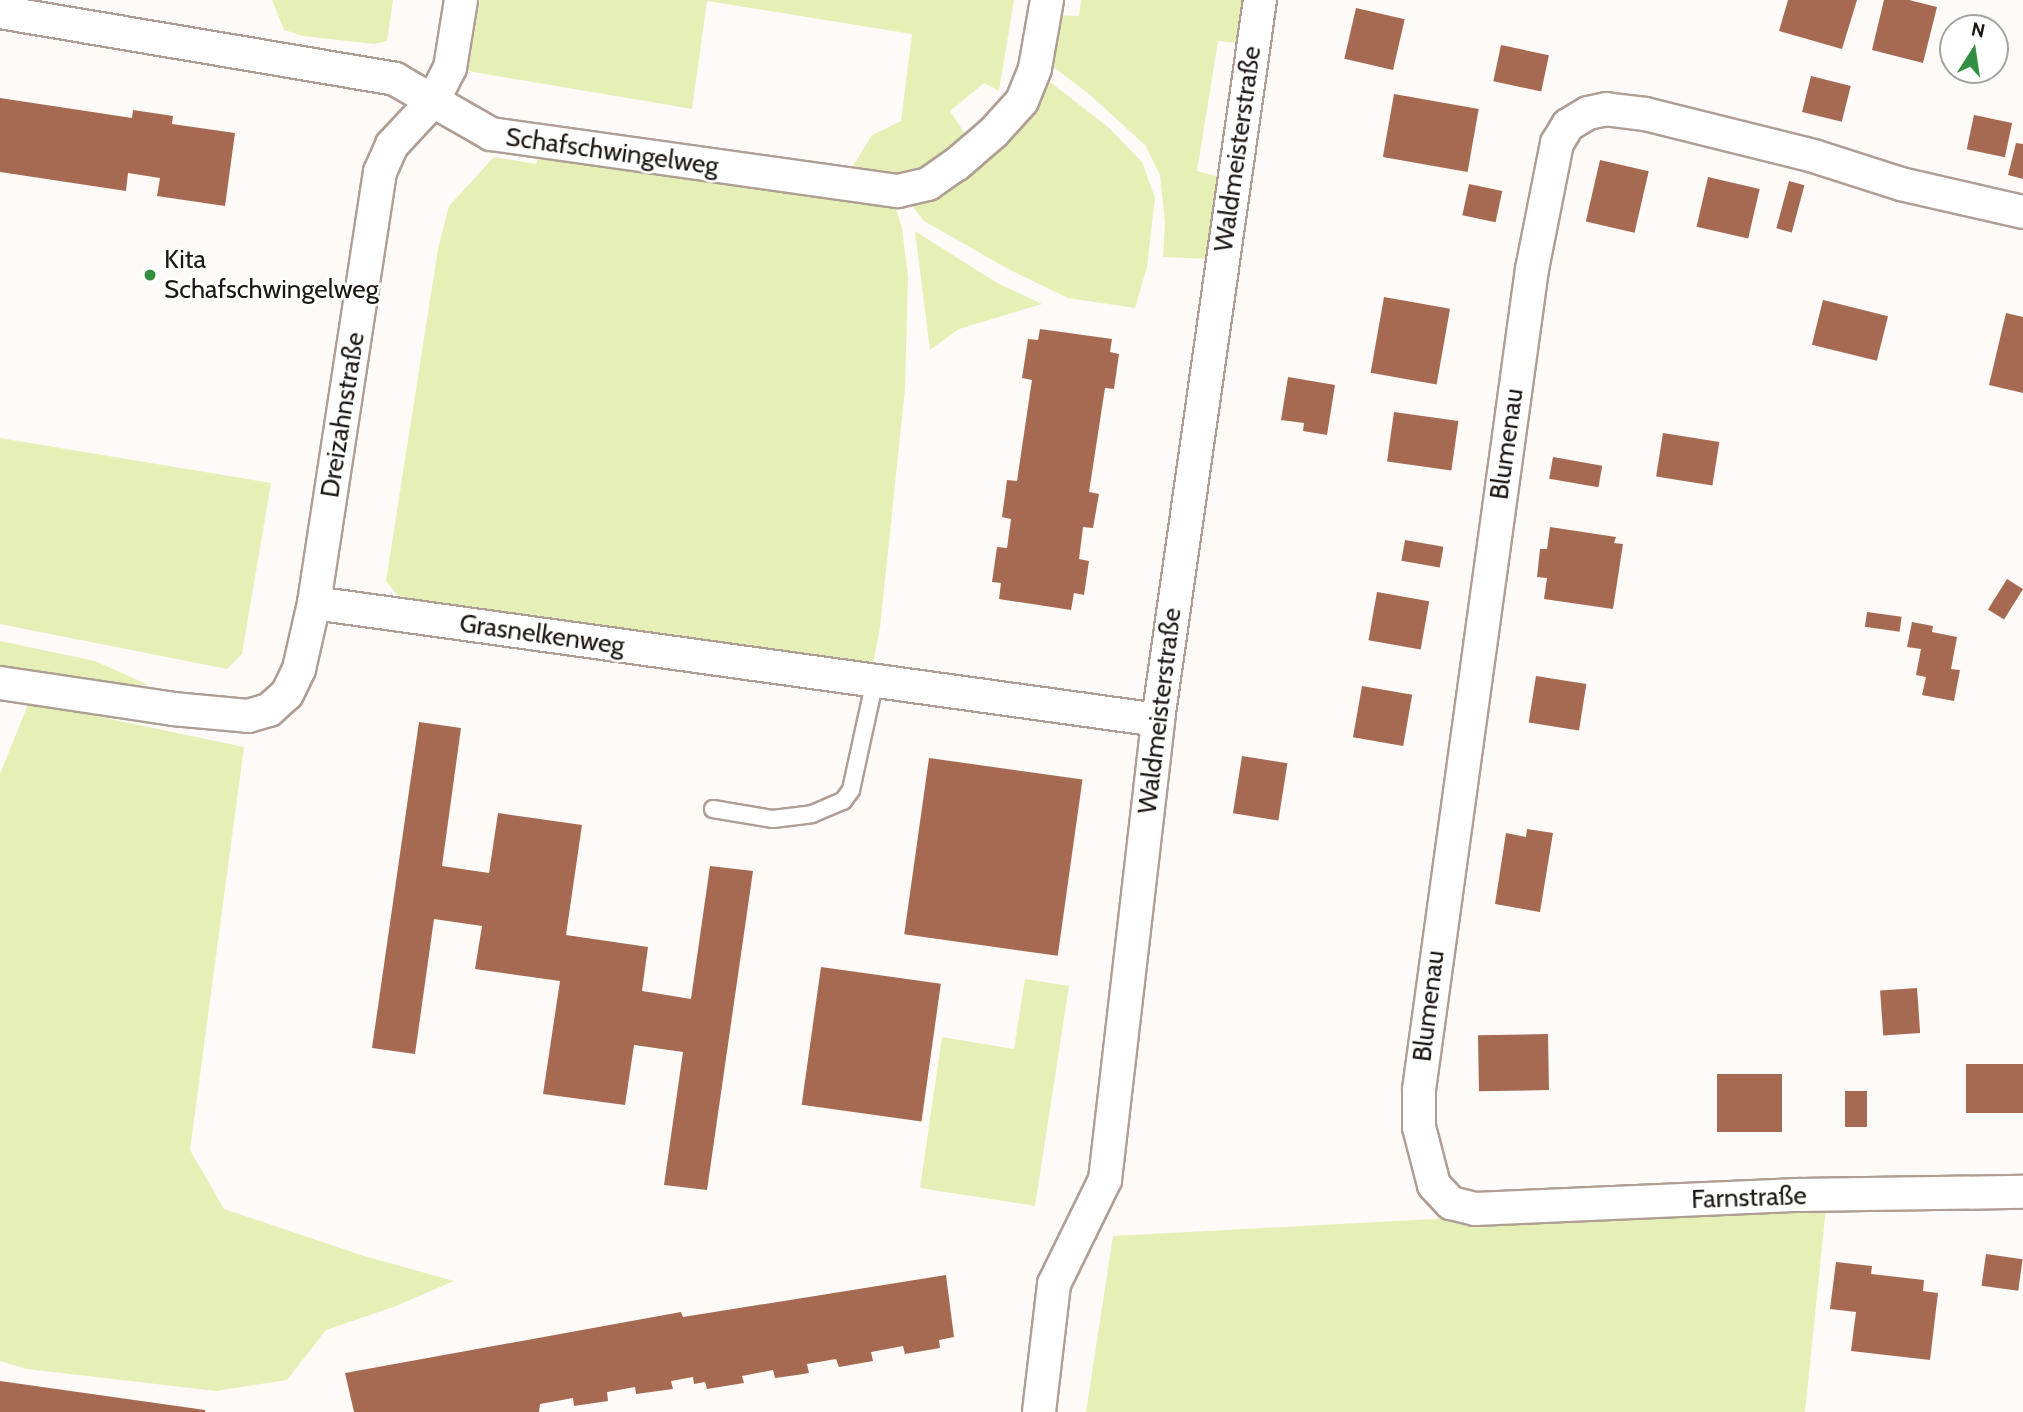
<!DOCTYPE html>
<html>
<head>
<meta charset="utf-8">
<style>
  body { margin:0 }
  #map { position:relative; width:2023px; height:1412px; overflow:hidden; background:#fefaf8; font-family:Cabin,sans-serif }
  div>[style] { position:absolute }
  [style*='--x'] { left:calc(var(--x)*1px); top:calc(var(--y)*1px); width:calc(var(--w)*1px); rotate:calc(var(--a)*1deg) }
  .green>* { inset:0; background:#e6f0b6 }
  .building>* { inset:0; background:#a66a53; transform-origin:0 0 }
  .roads { filter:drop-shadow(2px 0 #b09e94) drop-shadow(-2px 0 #b09e94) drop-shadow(0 2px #b09e94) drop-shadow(0 -2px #b09e94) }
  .lane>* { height:16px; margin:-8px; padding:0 8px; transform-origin:8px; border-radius:8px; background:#fff }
  .street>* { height:32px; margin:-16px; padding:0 16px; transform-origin:16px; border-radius:16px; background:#fff }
  .dots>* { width:19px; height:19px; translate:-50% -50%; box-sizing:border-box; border:4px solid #fff; border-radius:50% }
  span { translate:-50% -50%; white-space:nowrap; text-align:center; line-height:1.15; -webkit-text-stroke:5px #fff; paint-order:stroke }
  .street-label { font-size:26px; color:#1d1612 }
  .poi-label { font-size:26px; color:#1d1612 }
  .left { translate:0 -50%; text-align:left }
  .north { position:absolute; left:1939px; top:14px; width:70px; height:70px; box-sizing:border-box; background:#fff; border:2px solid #a5a2a0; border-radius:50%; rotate:12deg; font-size:19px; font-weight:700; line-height:28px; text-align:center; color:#1d1612 }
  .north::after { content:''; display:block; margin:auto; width:24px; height:32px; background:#328f41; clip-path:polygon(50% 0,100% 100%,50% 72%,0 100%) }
</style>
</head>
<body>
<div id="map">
  <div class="green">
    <div style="clip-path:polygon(272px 0,393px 0,387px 41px,374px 44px,303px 36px,284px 30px)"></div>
    <div style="clip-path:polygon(480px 0,1014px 0,999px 91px,984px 83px,950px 111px,967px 137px,916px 174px,882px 176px,853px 166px,872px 135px,901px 121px,912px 34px,707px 1px,692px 109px,468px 71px)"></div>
    <div style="clip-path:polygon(1081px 0,1245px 0,1239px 43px,1218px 41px,1197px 171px,1220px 177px,1210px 259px,1163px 257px,1165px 222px,1160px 175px,1145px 145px,1089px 94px,1043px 59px,1054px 15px,1079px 16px)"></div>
    <div style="clip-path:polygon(1041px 75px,1108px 127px,1142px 162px,1155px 198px,1147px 267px,1135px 308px,1068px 298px,1010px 270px,924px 221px,910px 203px)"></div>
    <div style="clip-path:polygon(539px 154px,895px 206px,902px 228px,908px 277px,905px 389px,880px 628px,872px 669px,412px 602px,397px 595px,386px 581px,438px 249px,449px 206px,494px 157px,536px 164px)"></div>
    <div style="clip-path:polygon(915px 231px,997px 283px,1042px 304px,959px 329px,930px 350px)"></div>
    <div style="clip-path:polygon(0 438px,271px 483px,242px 654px,227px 669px,0 624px)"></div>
    <div style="clip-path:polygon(0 641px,95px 661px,149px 685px,95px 683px,0 667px)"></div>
    <div style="clip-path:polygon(29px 702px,244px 747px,190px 1150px,224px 1209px,364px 1256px,454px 1281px,396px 1306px,326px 1330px,287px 1380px,216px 1391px,27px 1369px,0 1361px,0 774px)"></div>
    <div style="clip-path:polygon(1025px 979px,1069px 986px,1035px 1206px,920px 1188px,942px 1037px,1014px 1049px)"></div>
    <div style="clip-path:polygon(1827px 1198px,1805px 1412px,1086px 1412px,1113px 1236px)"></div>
  </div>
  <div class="building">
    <div style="clip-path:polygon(1788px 0,1857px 0,1842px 49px,1779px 31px)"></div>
    <div style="clip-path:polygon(1884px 0,1909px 0,1937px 7px,1923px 63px,1872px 50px)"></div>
    <div style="left:1356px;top:8px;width:50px;height:52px;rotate:13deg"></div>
    <div style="left:1501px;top:45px;width:49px;height:37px;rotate:12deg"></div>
    <div style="left:1811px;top:76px;width:41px;height:37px;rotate:14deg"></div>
    <div style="left:1394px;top:94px;width:86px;height:64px;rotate:10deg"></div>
    <div style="clip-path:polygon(0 98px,132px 118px,133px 110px,173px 116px,172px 124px,235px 133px,225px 206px,157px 196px,160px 178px,128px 173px,126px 191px,0 172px)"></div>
    <div style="left:1974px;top:115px;width:39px;height:35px;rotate:12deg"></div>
    <div style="clip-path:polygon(2016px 143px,2023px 144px,2023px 179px,2008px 175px)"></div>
    <div style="left:1600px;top:160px;width:50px;height:63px;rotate:13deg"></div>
    <div style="left:1708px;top:177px;width:53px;height:51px;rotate:13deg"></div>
    <div style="left:1789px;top:181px;width:16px;height:49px;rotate:15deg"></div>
    <div style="left:1469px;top:184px;width:34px;height:32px;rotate:12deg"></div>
    <div style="left:1384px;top:297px;width:67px;height:77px;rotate:10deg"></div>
    <div style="left:1823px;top:300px;width:67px;height:46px;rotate:14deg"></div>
    <div style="clip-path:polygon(2006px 313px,2023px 317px,2023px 393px,1989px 385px)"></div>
    <div style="clip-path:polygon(1040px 329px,1112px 339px,1110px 352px,1119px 354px,1114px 389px,1105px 388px,1089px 492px,1099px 494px,1093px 528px,1083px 527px,1079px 559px,1089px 561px,1084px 595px,1074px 593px,1071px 610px,999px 599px,1001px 583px,992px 582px,997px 547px,1007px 548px,1011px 519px,1002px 517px,1007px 480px,1017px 481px,1030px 393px,1032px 380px,1022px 378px,1028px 339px,1038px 340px)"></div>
    <div style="clip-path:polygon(1288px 377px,1335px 385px,1327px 435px,1303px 431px,1304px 423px,1281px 420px)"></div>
    <div style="left:1394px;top:412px;width:65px;height:50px;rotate:8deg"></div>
    <div style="left:1663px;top:433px;width:57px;height:44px;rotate:9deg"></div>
    <div style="left:1553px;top:457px;width:50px;height:22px;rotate:10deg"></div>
    <div style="clip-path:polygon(1550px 527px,1616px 537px,1614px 543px,1623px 544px,1613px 609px,1544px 599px,1547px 578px,1537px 577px,1540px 549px,1547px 549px)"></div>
    <div style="left:1405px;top:540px;width:39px;height:21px;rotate:10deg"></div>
    <div style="left:2007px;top:579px;width:19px;height:36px;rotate:32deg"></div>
    <div style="left:1377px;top:592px;width:53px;height:49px;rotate:10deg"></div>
    <div style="left:1867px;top:612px;width:35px;height:15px;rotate:8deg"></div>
    <div style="clip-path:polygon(1912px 622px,1933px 626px,1932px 632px,1957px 637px,1951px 669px,1960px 670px,1954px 701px,1922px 695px,1926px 677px,1916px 675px,1921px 649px,1907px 647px)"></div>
    <div style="left:1536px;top:676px;width:51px;height:47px;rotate:9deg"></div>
    <div style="left:1362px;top:686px;width:51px;height:52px;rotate:10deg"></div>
    <div style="clip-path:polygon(419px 722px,461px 728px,442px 866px,489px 873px,498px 813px,582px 825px,566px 935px,648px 947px,642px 991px,691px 999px,710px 866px,753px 871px,707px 1190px,664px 1185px,683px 1052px,634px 1045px,625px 1105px,543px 1094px,560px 981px,475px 969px,482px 926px,434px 919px,415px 1054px,372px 1048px)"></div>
    <div style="left:1242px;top:756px;width:46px;height:58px;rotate:9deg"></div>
    <div style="left:929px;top:758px;width:155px;height:178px;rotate:8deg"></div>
    <div style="clip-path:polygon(1527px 829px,1553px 833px,1540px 912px,1495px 904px,1506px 833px,1526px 837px)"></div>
    <div style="left:821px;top:967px;width:121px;height:139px;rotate:8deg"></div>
    <div style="left:1917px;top:988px;width:45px;height:37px;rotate:86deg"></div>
    <div style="left:1548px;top:1034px;width:56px;height:70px;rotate:89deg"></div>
    <div style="left:2023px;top:1064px;width:49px;height:57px;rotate:90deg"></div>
    <div style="left:1717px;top:1074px;width:65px;height:58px"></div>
    <div style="left:1845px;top:1091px;width:22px;height:36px"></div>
    <div style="left:1986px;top:1254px;width:37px;height:32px;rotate:8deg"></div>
    <div style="clip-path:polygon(1836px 1262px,1872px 1266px,1871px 1274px,1924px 1280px,1923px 1291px,1938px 1293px,1930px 1360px,1851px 1351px,1856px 1312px,1830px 1309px)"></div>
    <div style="clip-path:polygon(946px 1275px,954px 1337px,939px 1340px,940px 1348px,905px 1354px,903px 1346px,871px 1352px,873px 1361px,839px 1367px,836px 1359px,807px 1364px,809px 1373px,797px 1375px,775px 1378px,773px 1370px,742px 1376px,744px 1383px,707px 1389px,705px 1382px,694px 1384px,693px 1377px,671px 1381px,673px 1389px,636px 1394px,635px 1387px,607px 1392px,608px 1401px,574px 1406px,573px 1398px,540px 1404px,539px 1412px,354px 1412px,345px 1373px,681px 1312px,683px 1317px)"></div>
    <div style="clip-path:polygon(0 1381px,205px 1410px,205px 1412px,0 1412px)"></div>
  </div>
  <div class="roads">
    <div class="lane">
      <div style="--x:713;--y:809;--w:61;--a:9.5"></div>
      <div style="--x:773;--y:819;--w:39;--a:-7"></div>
      <div style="--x:812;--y:814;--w:34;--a:-23"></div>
      <div style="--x:843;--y:801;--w:14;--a:-54"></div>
      <div style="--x:851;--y:790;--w:113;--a:-77.7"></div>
    </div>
    <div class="street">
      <div style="--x:0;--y:12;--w:401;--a:9.6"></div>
      <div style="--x:395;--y:79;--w:111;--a:29.8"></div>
      <div style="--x:491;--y:134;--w:411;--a:8"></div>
      <div style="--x:898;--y:191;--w:31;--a:-13"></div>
      <div style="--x:928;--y:184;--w:35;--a:-35"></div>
      <div style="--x:957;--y:164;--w:48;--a:-40.7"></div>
      <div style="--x:993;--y:133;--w:43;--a:-47.8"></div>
      <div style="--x:1022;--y:101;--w:35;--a:-68"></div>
      <div style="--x:1035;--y:68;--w:69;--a:-80"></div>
      <div style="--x:2023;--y:212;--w:125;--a:-167.1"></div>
      <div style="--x:1901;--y:184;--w:91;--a:-162.2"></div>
      <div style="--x:1814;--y:156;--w:174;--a:-166"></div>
      <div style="--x:1645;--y:114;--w:38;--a:-173"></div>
      <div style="--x:1607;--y:109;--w:19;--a:168"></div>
      <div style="--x:1588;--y:113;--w:23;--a:149"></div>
      <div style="--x:1568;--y:125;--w:21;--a:121"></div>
      <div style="--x:1557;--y:143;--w:128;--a:101.2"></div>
      <div style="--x:1532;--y:269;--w:829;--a:97.84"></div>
      <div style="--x:1419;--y:1090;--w:37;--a:90"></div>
      <div style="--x:1419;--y:1127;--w:60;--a:75.5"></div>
      <div style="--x:1434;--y:1185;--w:25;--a:47"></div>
      <div style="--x:1451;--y:1203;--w:25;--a:14"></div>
      <div style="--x:1475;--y:1209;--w:324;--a:-2.5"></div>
      <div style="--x:1799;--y:1195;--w:224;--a:-0.8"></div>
      <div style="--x:314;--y:603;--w:852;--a:7.89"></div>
      <div style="--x:0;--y:683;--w:175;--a:8.5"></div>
      <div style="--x:173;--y:709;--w:75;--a:5.3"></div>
      <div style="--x:248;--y:716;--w:22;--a:-16"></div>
      <div style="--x:269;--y:710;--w:24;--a:-42"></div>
      <div style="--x:287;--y:694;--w:28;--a:-64"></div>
      <div style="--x:299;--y:669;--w:68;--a:-77.2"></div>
      <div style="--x:314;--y:603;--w:436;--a:-81.3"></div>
      <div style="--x:380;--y:172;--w:30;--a:-66"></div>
      <div style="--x:392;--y:145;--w:60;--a:-47"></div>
      <div style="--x:433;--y:101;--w:37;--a:-63"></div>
      <div style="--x:450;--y:68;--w:69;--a:-80.8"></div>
      <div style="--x:1039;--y:1412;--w:129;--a:-83.3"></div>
      <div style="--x:1054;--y:1284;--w:116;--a:-63.9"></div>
      <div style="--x:1105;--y:1180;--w:463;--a:-83.4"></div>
      <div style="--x:1158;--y:720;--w:727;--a:-81.94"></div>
    </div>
  </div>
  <div class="dots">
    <div style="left:150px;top:275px;background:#328f41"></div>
  </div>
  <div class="street-label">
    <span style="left:1238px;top:149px;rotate:-82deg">Waldmeisterstraße</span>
    <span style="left:612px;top:152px;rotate:8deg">Schafschwingelweg</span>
    <span style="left:343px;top:415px;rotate:-81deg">Dreizahnstraße</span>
    <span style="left:1507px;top:444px;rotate:-82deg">Blumenau</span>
    <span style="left:542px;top:635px;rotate:8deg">Grasnelkenweg</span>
    <span style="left:1160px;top:711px;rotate:-83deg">Waldmeisterstraße</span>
    <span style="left:1429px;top:1006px;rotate:-83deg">Blumenau</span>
    <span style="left:1749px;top:1198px;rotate:-2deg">Farnstraße</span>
  </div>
  <div class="poi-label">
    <span class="left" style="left:164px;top:275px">Kita<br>Schafschwingelweg</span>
  </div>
  <div class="north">N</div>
</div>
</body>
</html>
